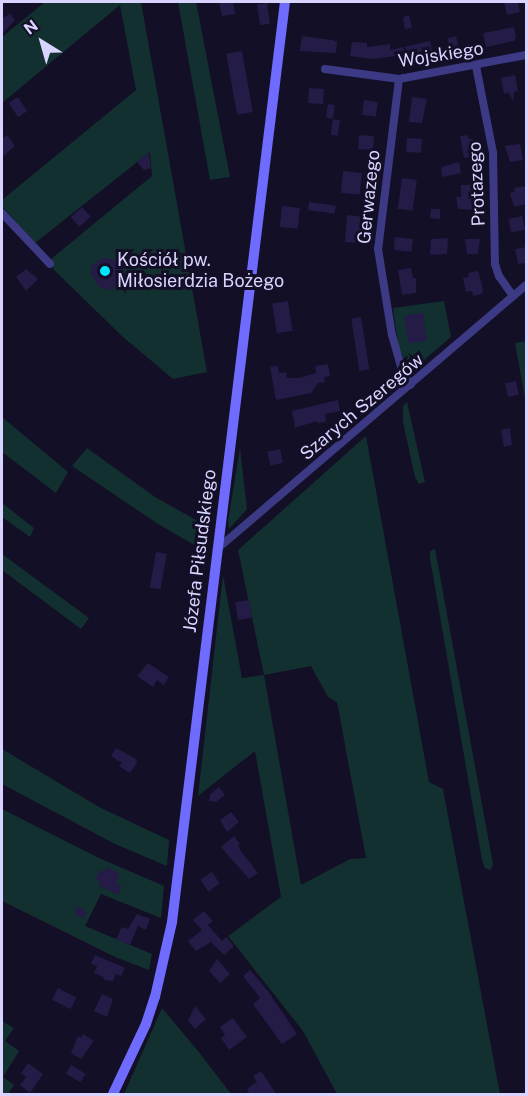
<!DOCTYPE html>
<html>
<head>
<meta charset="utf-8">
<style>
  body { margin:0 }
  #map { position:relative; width:528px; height:1096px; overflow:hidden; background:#130f26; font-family:"Public Sans",sans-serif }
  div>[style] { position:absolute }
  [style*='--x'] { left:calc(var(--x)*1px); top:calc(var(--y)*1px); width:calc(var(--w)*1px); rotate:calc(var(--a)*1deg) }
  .green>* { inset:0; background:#12302f }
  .building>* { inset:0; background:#241b47; transform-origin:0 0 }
  .street>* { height:8px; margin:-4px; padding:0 4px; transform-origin:4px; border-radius:4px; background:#3d3a85 }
  .secondary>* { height:10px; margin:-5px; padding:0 5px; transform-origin:5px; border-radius:5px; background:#6f6bff }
  .dots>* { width:16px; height:16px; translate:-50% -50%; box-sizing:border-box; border:3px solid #130f26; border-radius:50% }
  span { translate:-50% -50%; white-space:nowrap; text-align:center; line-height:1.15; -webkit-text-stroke:6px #130f26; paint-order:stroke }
  .street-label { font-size:18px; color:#d9d4ff }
  .poi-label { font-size:18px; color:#d9d4ff }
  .left { translate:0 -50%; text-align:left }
  .frame { position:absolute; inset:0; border:3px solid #d9d4ff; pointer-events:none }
  .north { position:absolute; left:12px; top:12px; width:60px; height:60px; -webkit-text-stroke:4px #130f26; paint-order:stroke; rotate:323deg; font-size:16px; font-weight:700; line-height:24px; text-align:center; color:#d9d4ff }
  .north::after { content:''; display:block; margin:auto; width:21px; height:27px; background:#d9d4ff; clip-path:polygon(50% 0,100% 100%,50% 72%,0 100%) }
</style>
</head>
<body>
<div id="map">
  <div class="green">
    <div style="clip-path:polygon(45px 2px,141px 2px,207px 372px,173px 379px,123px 337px,53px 269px,51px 259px,152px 176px,150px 152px,35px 243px,2px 206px,2px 200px,136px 90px,120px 5px,2px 103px,2px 37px)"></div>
    <div style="clip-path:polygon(178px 2px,196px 2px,230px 177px,210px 180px)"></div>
    <div style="clip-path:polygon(444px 301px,451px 337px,409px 373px,398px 344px,393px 308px)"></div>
    <div style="clip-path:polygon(526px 341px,526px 404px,515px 343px)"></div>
    <div style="clip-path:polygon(407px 402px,425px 482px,419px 484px,415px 477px,403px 422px,403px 406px)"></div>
    <div style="clip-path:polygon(2px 417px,68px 472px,56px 493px,2px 452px)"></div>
    <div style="clip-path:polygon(evenodd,366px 436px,429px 782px,443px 789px,500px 1094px,337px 1094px,303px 1031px,228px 936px,281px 897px,255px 751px,198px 796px,223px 575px,242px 678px,264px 675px,238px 550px,366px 436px,311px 666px,328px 697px,337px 702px,366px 858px,350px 859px,301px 885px,264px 675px,311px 666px)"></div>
    <div style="clip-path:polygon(87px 448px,155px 497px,196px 520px,206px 535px,203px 550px,158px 524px,72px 466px)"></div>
    <div style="clip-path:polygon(240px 448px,247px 509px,229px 529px,228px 521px)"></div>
    <div style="clip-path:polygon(2px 503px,34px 528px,30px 537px,2px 517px)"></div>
    <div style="clip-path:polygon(435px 549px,493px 864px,491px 870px,485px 868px,482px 860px,430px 558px,430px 551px)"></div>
    <div style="clip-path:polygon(2px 554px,89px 618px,81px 629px,2px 570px)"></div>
    <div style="clip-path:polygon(2px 749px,99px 807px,169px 840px,167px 866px,115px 844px,2px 784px)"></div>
    <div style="clip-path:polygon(2px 809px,99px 858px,164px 886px,161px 918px,101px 894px,85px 926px,152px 954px,149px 970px,115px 957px,2px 901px)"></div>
    <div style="clip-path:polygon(162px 1008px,198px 1051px,231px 1094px,124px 1094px)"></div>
    <div style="clip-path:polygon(2px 1021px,14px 1028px,5px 1041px,19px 1051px,3px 1077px,14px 1085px,8px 1094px,2px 1094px)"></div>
  </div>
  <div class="building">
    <div style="clip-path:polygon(219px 2px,233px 2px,235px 14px,222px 16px)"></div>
    <div style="clip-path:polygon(504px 2px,518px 2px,520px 12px,507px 15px)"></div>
    <div style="left:267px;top:3px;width:21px;height:10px;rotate:82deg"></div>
    <div style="clip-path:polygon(10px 13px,15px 20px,2px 34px,2px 15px,4px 18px)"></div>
    <div style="clip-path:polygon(409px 15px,412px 28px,405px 29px,403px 17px)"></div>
    <div style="clip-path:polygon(514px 27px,516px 38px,514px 41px,486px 47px,483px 33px)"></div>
    <div style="clip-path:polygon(302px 36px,332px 40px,337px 42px,336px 53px,300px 51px)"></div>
    <div style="left:456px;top:36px;width:16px;height:9px;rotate:76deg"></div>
    <div style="clip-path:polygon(430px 41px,433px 55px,405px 61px,403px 55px,373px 59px,350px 56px,352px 42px,367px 43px,367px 47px,390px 44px,390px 50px)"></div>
    <div style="left:242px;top:51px;width:62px;height:16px;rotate:80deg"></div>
    <div style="clip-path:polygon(515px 75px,518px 91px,514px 92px,513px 101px,509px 93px,504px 94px,501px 78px)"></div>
    <div style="left:309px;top:88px;width:15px;height:15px;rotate:4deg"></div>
    <div style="left:18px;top:97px;width:17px;height:11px;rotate:57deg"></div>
    <div style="clip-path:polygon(412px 97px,427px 99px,422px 123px,409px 122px)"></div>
    <div style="left:364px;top:100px;width:14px;height:15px;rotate:8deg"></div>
    <div style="left:328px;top:104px;width:7px;height:14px;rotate:8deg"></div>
    <div style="left:333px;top:119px;width:7px;height:16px;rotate:8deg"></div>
    <div style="clip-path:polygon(7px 135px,15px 146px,2px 157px,2px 139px)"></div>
    <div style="left:359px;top:135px;width:15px;height:14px;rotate:4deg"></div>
    <div style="clip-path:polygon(468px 135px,469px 139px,473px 139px,476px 156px,464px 158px,460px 136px)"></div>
    <div style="left:407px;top:138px;width:15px;height:14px;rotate:4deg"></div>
    <div style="clip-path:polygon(520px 144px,523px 160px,510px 162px,505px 146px)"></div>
    <div style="clip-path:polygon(149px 153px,151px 168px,144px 170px,137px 162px)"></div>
    <div style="clip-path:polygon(459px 162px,461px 173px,442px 177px,441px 167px)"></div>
    <div style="left:343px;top:171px;width:19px;height:22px;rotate:6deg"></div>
    <div style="left:402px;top:178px;width:15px;height:31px;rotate:8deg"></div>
    <div style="clip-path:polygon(461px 185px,471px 185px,473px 210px,458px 209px,456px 197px,461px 197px)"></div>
    <div style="clip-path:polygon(526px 186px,526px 204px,514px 207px,510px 193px,515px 192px,514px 188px)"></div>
    <div style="left:309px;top:202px;width:27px;height:8px;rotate:8deg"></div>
    <div style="left:282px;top:206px;width:18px;height:21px;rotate:6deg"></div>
    <div style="left:82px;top:207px;width:13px;height:15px;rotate:48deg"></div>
    <div style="clip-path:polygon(431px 209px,440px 209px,440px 219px,430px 218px)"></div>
    <div style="clip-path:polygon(347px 215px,363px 217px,359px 243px,345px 242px)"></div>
    <div style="left:522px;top:216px;width:14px;height:14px;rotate:78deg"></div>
    <div style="left:395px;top:237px;width:18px;height:13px;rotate:6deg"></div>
    <div style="clip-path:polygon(448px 238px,447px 254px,430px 255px,431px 239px)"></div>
    <div style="clip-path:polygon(465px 239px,480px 239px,478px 254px,467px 254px)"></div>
    <div style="clip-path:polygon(526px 247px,526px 263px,518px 264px,515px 249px)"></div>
    <div style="clip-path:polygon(103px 258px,118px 260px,124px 272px,123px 279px,115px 285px,113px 290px,99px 287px,91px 274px,91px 266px)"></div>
    <div style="clip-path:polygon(411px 268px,413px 278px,416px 278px,416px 293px,402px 295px,398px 270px)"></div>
    <div style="clip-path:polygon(26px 269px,38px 279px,26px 291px,16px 277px)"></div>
    <div style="clip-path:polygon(478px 271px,483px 289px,482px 294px,473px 296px,472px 291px,466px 292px,463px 278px,469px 277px,468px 273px)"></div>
    <div style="left:288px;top:301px;width:30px;height:16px;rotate:81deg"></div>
    <div style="left:423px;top:313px;width:28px;height:19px;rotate:82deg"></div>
    <div style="left:361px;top:317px;width:53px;height:10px;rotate:81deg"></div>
    <div style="clip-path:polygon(328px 364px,330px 376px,324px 377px,325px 382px,318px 383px,311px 393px,276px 400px,270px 367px,278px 366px,279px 373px,286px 372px,287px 378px,299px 378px,316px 373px,315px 366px)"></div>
    <div style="left:516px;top:381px;width:14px;height:11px;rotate:78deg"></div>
    <div style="clip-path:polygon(338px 400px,340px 411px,325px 414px,326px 422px,317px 423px,317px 421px,295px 428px,292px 411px)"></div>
    <div style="clip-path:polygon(510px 428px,512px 445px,504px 447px,501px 430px)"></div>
    <div style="left:280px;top:449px;width:14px;height:13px;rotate:78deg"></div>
    <div style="left:156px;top:552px;width:11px;height:36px;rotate:10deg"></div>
    <div style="left:249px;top:600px;width:18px;height:14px;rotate:81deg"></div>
    <div style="clip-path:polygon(148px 663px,169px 677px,164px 685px,157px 680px,153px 687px,137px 676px)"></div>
    <div style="clip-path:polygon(116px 748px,136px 759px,137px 763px,130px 773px,119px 766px,122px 763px,111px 756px)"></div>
    <div style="clip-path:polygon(219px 787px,225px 795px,216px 802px,209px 801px,210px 794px)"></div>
    <div style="clip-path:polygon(231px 812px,239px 822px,227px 832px,220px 820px)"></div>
    <div style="clip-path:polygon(234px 836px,240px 844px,238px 845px,240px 850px,258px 873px,249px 879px,221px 847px)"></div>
    <div style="clip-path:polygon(107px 867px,120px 874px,116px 883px,122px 886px,118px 895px,98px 885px,100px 881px,96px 879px,100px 870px,104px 872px)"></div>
    <div style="left:212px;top:872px;width:14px;height:14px;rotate:56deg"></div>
    <div style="clip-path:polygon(77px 906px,87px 912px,83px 918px,74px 913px)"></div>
    <div style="clip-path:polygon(204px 911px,213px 921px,208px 925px,222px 941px,226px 937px,234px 946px,224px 955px,211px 942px,196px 951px,188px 941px,202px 930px,193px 920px)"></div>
    <div style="clip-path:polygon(137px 914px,150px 919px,146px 930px,138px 926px,130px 945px,116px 939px,122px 927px,128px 929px)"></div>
    <div style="clip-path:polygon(95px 955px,125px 968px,121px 976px,116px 974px,113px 981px,104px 980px,103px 977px,94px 973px,97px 966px,91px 964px)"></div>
    <div style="clip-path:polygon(217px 959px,230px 974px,220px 983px,209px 971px)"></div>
    <div style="clip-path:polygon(250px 970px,268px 991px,297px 1034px,282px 1044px,253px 1004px,260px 998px,243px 976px)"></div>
    <div style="left:58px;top:988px;width:21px;height:13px;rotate:28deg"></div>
    <div style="clip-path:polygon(102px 994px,113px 999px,107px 1017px,94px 1011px)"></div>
    <div style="clip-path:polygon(195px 1006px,206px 1019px,195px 1029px,188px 1021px)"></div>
    <div style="clip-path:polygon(233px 1018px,247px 1037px,229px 1050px,221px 1038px,225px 1035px,220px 1027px)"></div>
    <div style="clip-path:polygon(83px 1034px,94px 1041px,81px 1059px,71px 1053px,78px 1036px,81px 1038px)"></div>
    <div style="clip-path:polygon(28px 1063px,43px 1074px,30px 1093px,20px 1085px,26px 1077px,21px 1073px)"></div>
    <div style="left:71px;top:1065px;width:17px;height:10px;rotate:31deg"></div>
    <div style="clip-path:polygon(261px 1071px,277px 1095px,250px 1095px,247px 1089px,257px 1082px,253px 1076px)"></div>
  </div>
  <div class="street">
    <div style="--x:476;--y:66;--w:89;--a:78.9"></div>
    <div style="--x:493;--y:153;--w:111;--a:89"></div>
    <div style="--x:495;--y:264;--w:13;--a:72"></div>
    <div style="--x:499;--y:276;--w:24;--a:55"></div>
    <div style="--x:325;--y:69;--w:75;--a:7.7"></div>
    <div style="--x:399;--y:79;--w:129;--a:-10.7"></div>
    <div style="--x:399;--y:79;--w:171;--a:97"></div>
    <div style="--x:378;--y:249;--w:87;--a:80.8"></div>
    <div style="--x:392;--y:335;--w:40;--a:74"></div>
    <div style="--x:403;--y:373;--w:14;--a:56"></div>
    <div style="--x:2;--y:213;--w:70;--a:46.7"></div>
    <div style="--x:217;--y:549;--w:406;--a:-40.5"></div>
  </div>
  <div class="secondary">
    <div style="--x:113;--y:1094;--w:77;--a:-64.8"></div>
    <div style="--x:146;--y:1024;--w:28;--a:-72"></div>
    <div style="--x:155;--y:997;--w:77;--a:-77.2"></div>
    <div style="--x:172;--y:922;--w:927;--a:-83"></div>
  </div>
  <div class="dots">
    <div style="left:105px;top:271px;background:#00e5ff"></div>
  </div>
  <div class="street-label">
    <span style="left:441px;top:55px;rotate:-9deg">Wojskiego</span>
    <span style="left:477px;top:184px;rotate:-93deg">Protazego</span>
    <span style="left:369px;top:197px;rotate:-84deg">Gerwazego</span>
    <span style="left:362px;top:407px;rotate:-40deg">Szarych Szeregów</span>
    <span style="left:200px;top:551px;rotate:-83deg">Józefa Piłsudskiego</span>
  </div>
  <div class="poi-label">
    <span class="left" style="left:117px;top:271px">Kościół pw.<br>Miłosierdzia Bożego</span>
  </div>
  <div class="frame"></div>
  <div class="north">N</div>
</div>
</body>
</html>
